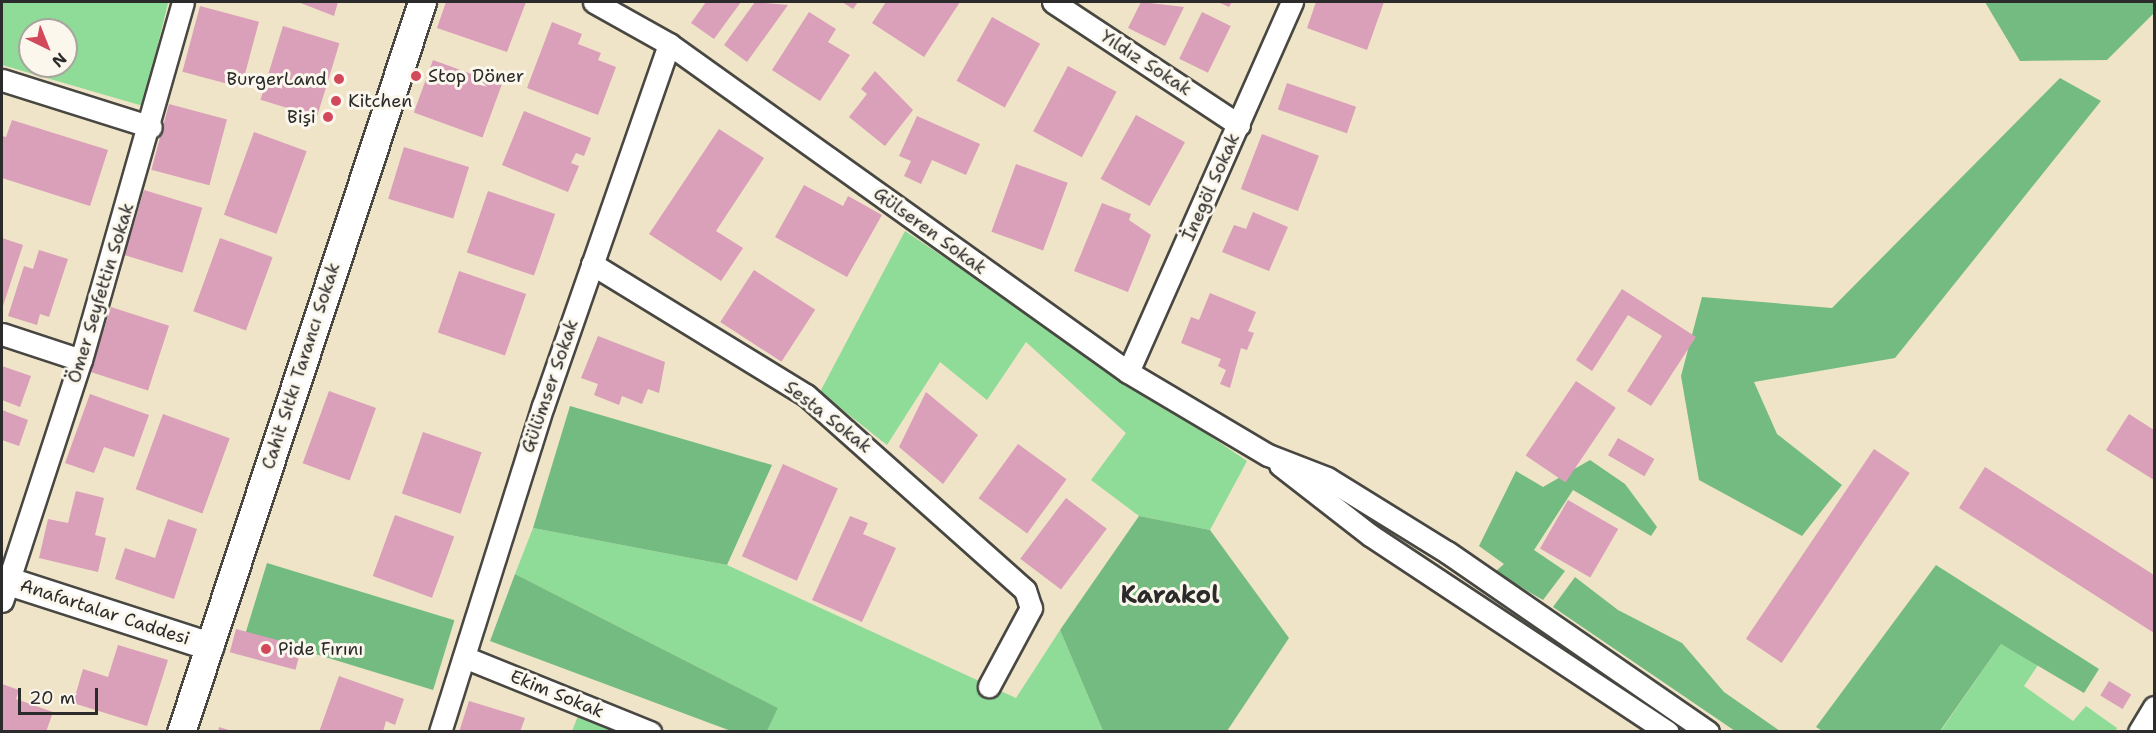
<!DOCTYPE html>
<html>
<head>
<meta charset="utf-8">
<style>
  body { margin:0 }
  #map { position:relative; width:2156px; height:733px; overflow:hidden; background:#efe4c7; font-family:"Shantell Sans",sans-serif }
  div>[style] { position:absolute }
  [style*='--x'] { left:calc(var(--x)*1px); top:calc(var(--y)*1px); width:calc(var(--w)*1px); rotate:calc(var(--a)*1deg) }
  .green>* { inset:0; background:#8fdb98 }
  .forest>* { inset:0; background:#73bb80; transform-origin:0 0 }
  .building>* { inset:0; background:#da9fb9; transform-origin:0 0 }
  .roads { filter:drop-shadow(2px 0 #484742) drop-shadow(-2px 0 #484742) drop-shadow(0 2px #484742) drop-shadow(0 -2px #484742) }
  .minor>* { height:21px; margin:-10.5px; padding:0 10.5px; transform-origin:10.5px; border-radius:10.5px; background:#fff }
  .tertiary>* { height:27px; margin:-13.5px; padding:0 13.5px; transform-origin:13.5px; border-radius:13.5px; background:#fff }
  .dots>* { width:16px; height:16px; translate:-50% -50%; box-sizing:border-box; border:3px solid #fbf7ec; border-radius:50% }
  span { translate:-50% -50%; white-space:nowrap; text-align:center; line-height:1.15; -webkit-text-stroke:6px #fbf7ec; paint-order:stroke }
  .street-label { font-size:18px; color:#2b2b2b }
  .poi-label { font-size:18px; color:#2b2b2b }
  .left { translate:0 -50%; text-align:left }
  .right { translate:-100% -50%; text-align:right }
  .district-label { font-size:24px; color:#2b2b2b; font-weight:700 }
  .frame { position:absolute; inset:0; border:3px solid #2b2b2b; pointer-events:none }
  .north { position:absolute; left:18px; top:18px; width:60px; height:60px; box-sizing:border-box; background:#fbf7ec; border:2px solid #a8a59f; border-radius:50%; rotate:137deg; font-size:16px; font-weight:700; line-height:24px; text-align:center; color:#2b2b2b }
  .north::after { content:''; display:block; margin:auto; width:21px; height:27px; background:#d1495b; clip-path:polygon(50% 0,100% 100%,50% 72%,0 100%) }
  .scale { position:absolute; left:18px; top:688px; width:80px; height:27px; box-sizing:border-box; border:3px solid #2b2b2b; border-top:0; padding-left:8px; font-size:18px; line-height:21px; white-space:nowrap; color:#2b2b2b; -webkit-text-stroke:4px #fbf7ec; paint-order:stroke }
</style>
</head>
<body>
<div id="map">
  <div class="green">
    <div style="clip-path:polygon(evenodd,2px 2px,168px 3px,143px 106px,2px 65px,2px 2px,30px 30px,66px 30px,66px 66px,30px 66px,30px 30px)"></div>
    <div style="clip-path:polygon(905px 231px,1247px 461px,1210px 530px,1139px 516px,1091px 480px,1126px 433px,1026px 342px,987px 400px,940px 362px,887px 445px,820px 392px)"></div>
    <div style="clip-path:polygon(533px 528px,727px 565px,1016px 698px,1060px 630px,1103px 731px,767px 731px,778px 708px,515px 574px)"></div>
    <div style="clip-path:polygon(2001px 644px,2038px 665px,2024px 686px,2073px 721px,2086px 706px,2117px 728px,2115px 732px,1940px 732px)"></div>
    <div style="clip-path:polygon(578px 716px,616px 731px,572px 731px)"></div>
  </div>
  <div class="forest">
    <div style="clip-path:polygon(1985px 2px,2154px 2px,2154px 13px,2107px 60px,2020px 61px)"></div>
    <div style="clip-path:polygon(2060px 78px,2101px 101px,1895px 358px,1754px 382px,1777px 434px,1842px 485px,1802px 536px,1699px 480px,1681px 376px,1702px 297px,1832px 308px)"></div>
    <div style="clip-path:polygon(570px 406px,772px 465px,727px 565px,533px 528px)"></div>
    <div style="clip-path:polygon(1590px 460px,1625px 484px,1657px 527px,1651px 536px,1573px 490px,1534px 550px,1565px 571px,1543px 600px,1495px 572px,1504px 564px,1479px 546px,1516px 471px,1543px 487px)"></div>
    <div style="clip-path:polygon(1139px 516px,1210px 530px,1289px 638px,1227px 731px,1103px 731px,1060px 630px)"></div>
    <div style="left:267px;top:563px;width:196px;height:73px;rotate:17deg"></div>
    <div style="clip-path:polygon(1936px 565px,2099px 669px,2084px 693px,2001px 644px,1940px 731px,1824px 732px,1816px 727px)"></div>
    <div style="clip-path:polygon(515px 574px,778px 708px,767px 731px,731px 731px,490px 641px)"></div>
    <div style="clip-path:polygon(1575px 577px,1618px 610px,1682px 643px,1724px 692px,1780px 731px,1735px 731px,1553px 607px)"></div>
  </div>
  <div class="building">
    <div style="clip-path:polygon(298px 2px,338px 2px,334px 16px)"></div>
    <div style="clip-path:polygon(446px 2px,526px 2px,507px 52px,437px 28px)"></div>
    <div style="clip-path:polygon(706px 2px,741px 2px,714px 39px,691px 23px)"></div>
    <div style="clip-path:polygon(755px 2px,788px 5px,747px 62px,724px 45px)"></div>
    <div style="clip-path:polygon(842px 2px,858px 2px,853px 9px)"></div>
    <div style="clip-path:polygon(886px 2px,960px 2px,924px 57px,872px 23px)"></div>
    <div style="clip-path:polygon(1141px 2px,1184px 7px,1165px 46px,1128px 28px)"></div>
    <div style="clip-path:polygon(1218px 2px,1232px 2px,1229px 7px)"></div>
    <div style="clip-path:polygon(1316px 2px,1384px 2px,1367px 50px,1307px 28px)"></div>
    <div style="left:200px;top:6px;width:61px;height:68px;rotate:15deg"></div>
    <div style="clip-path:polygon(809px 12px,836px 29px,828px 42px,850px 55px,820px 101px,772px 70px)"></div>
    <div style="left:1202px;top:12px;width:32px;height:52px;rotate:26deg"></div>
    <div style="left:992px;top:17px;width:55px;height:73px;rotate:29deg"></div>
    <div style="clip-path:polygon(552px 22px,582px 34px,578px 44px,601px 53px,598px 60px,616px 67px,598px 115px,527px 88px)"></div>
    <div style="left:283px;top:26px;width:59px;height:77px;rotate:17deg"></div>
    <div style="left:433px;top:60px;width:73px;height:56px;rotate:20deg"></div>
    <div style="left:1068px;top:66px;width:55px;height:74px;rotate:28deg"></div>
    <div style="clip-path:polygon(875px 71px,913px 110px,885px 146px,849px 117px,867px 94px,861px 89px)"></div>
    <div style="left:1287px;top:83px;width:73px;height:28px;rotate:19deg"></div>
    <div style="left:169px;top:104px;width:60px;height:68px;rotate:15deg"></div>
    <div style="clip-path:polygon(524px 111px,591px 138px,584px 156px,576px 153px,571px 163px,579px 166px,568px 192px,502px 165px)"></div>
    <div style="left:1136px;top:115px;width:56px;height:73px;rotate:29deg"></div>
    <div style="clip-path:polygon(917px 116px,980px 144px,966px 175px,932px 160px,921px 184px,904px 176px,911px 161px,899px 156px)"></div>
    <div style="clip-path:polygon(12px 120px,108px 150px,90px 206px,2px 178px,2px 136px,6px 137px)"></div>
    <div style="clip-path:polygon(719px 129px,764px 158px,716px 231px,743px 248px,721px 281px,649px 234px)"></div>
    <div style="left:254px;top:132px;width:56px;height:88px;rotate:20deg"></div>
    <div style="left:1262px;top:134px;width:61px;height:59px;rotate:21deg"></div>
    <div style="left:404px;top:147px;width:68px;height:54px;rotate:17deg"></div>
    <div style="left:1016px;top:164px;width:55px;height:72px;rotate:20deg"></div>
    <div style="clip-path:polygon(804px 185px,843px 206px,848px 196px,882px 215px,847px 277px,775px 237px)"></div>
    <div style="left:144px;top:190px;width:61px;height:68px;rotate:17deg"></div>
    <div style="left:488px;top:191px;width:71px;height:65px;rotate:19deg"></div>
    <div style="clip-path:polygon(1102px 203px,1131px 214px,1129px 220px,1151px 235px,1128px 292px,1074px 271px)"></div>
    <div style="clip-path:polygon(1253px 212px,1288px 227px,1269px 271px,1222px 252px,1234px 225px,1246px 229px)"></div>
    <div style="clip-path:polygon(2px 238px,23px 245px,2px 309px)"></div>
    <div style="left:220px;top:238px;width:56px;height:78px;rotate:20deg"></div>
    <div style="clip-path:polygon(39px 250px,68px 259px,49px 317px,40px 314px,37px 325px,8px 316px,24px 266px,33px 269px)"></div>
    <div style="left:754px;top:270px;width:73px;height:62px;rotate:33deg"></div>
    <div style="left:459px;top:271px;width:71px;height:65px;rotate:19deg"></div>
    <div style="clip-path:polygon(1622px 289px,1696px 337px,1651px 406px,1627px 391px,1662px 336px,1628px 315px,1592px 371px,1576px 360px)"></div>
    <div style="clip-path:polygon(1210px 293px,1256px 312px,1248px 331px,1254px 333px,1247px 350px,1241px 348px,1230px 388px,1220px 384px,1226px 370px,1218px 366px,1221px 359px,1181px 343px,1191px 317px,1199px 320px)"></div>
    <div style="left:111px;top:307px;width:61px;height:68px;rotate:18deg"></div>
    <div style="clip-path:polygon(598px 336px,665px 362px,659px 393px,648px 389px,642px 404px,622px 396px,619px 405px,594px 395px,598px 384px,581px 378px)"></div>
    <div style="clip-path:polygon(2px 366px,31px 376px,20px 407px,2px 400px)"></div>
    <div style="left:1576px;top:381px;width:48px;height:90px;rotate:34deg"></div>
    <div style="left:329px;top:391px;width:50px;height:77px;rotate:20deg"></div>
    <div style="clip-path:polygon(926px 392px,978px 435px,943px 484px,899px 447px)"></div>
    <div style="clip-path:polygon(90px 394px,149px 415px,134px 457px,104px 447px,94px 473px,65px 463px)"></div>
    <div style="clip-path:polygon(2px 410px,28px 420px,19px 446px,2px 440px)"></div>
    <div style="left:163px;top:414px;width:71px;height:80px;rotate:20deg"></div>
    <div style="clip-path:polygon(2129px 414px,2154px 430px,2154px 480px,2106px 450px)"></div>
    <div style="left:423px;top:432px;width:62px;height:65px;rotate:19deg"></div>
    <div style="left:1618px;top:438px;width:42px;height:20px;rotate:30deg"></div>
    <div style="left:1018px;top:444px;width:60px;height:67px;rotate:36deg"></div>
    <div style="left:1874px;top:449px;width:43px;height:229px;rotate:34deg"></div>
    <div style="left:783px;top:464px;width:60px;height:101px;rotate:24deg"></div>
    <div style="clip-path:polygon(1985px 467px,2154px 575px,2154px 633px,1959px 508px)"></div>
    <div style="clip-path:polygon(76px 491px,104px 498px,95px 535px,106px 538px,98px 572px,39px 558px,48px 519px,68px 523px)"></div>
    <div style="left:1066px;top:498px;width:51px;height:76px;rotate:37deg"></div>
    <div style="left:1568px;top:500px;width:58px;height:56px;rotate:30deg"></div>
    <div style="left:395px;top:515px;width:63px;height:65px;rotate:20deg"></div>
    <div style="clip-path:polygon(850px 516px,868px 523px,863px 534px,896px 548px,862px 622px,812px 600px)"></div>
    <div style="clip-path:polygon(168px 519px,197px 529px,174px 599px,115px 579px,125px 548px,155px 558px)"></div>
    <div style="left:236px;top:629px;width:68px;height:24px;rotate:15deg"></div>
    <div style="clip-path:polygon(118px 645px,168px 660px,147px 726px,73px 703px,83px 669px,108px 677px)"></div>
    <div style="clip-path:polygon(339px 676px,404px 699px,395px 725px,386px 721px,383px 732px,319px 732px)"></div>
    <div style="left:2109px;top:681px;width:26px;height:17px;rotate:31deg"></div>
    <div style="clip-path:polygon(2px 684px,19px 690px,16px 699px,53px 712px,46px 732px,2px 732px)"></div>
    <div style="clip-path:polygon(469px 701px,525px 718px,520px 732px,459px 732px)"></div>
    <div style="clip-path:polygon(219px 727px,232px 731px,232px 732px,218px 732px)"></div>
  </div>
  <div class="roads">
    <div class="minor">
      <div style="--x:594;--y:2;--w:86;--a:29.2"></div>
      <div style="--x:669;--y:44;--w:564;--a:35.55"></div>
      <div style="--x:1128;--y:372;--w:163;--a:30.7"></div>
      <div style="--x:1268;--y:455;--w:63;--a:21.3"></div>
      <div style="--x:1327;--y:478;--w:141;--a:31.7"></div>
      <div style="--x:1447;--y:552;--w:317;--a:34.6"></div>
      <div style="--x:1053;--y:2;--w:223;--a:33.5"></div>
      <div style="--x:2;--y:80;--w:156;--a:17.5"></div>
      <div style="--x:592;--y:264;--w:251;--a:31.5"></div>
      <div style="--x:806;--y:395;--w:293;--a:41.7"></div>
      <div style="--x:1025;--y:590;--w:19;--a:72"></div>
      <div style="--x:1031;--y:608;--w:89;--a:118.3"></div>
      <div style="--x:2;--y:334;--w:83;--a:18.2"></div>
      <div style="--x:1128;--y:372;--w:405;--a:-66.1"></div>
      <div style="--x:1280;--y:465;--w:114;--a:37.9"></div>
      <div style="--x:1370;--y:535;--w:357;--a:33.5"></div>
      <div style="--x:2;--y:601;--w:254;--a:-71.9"></div>
      <div style="--x:81;--y:360;--w:372;--a:-74.1"></div>
      <div style="--x:464;--y:657;--w:201;--a:22"></div>
      <div style="--x:440;--y:732;--w:342;--a:-72.5"></div>
      <div style="--x:543;--y:406;--w:383;--a:-70.8"></div>
      <div style="--x:2139;--y:732;--w:29;--a:-59"></div>
    </div>
    <div class="tertiary">
      <div style="--x:2;--y:579;--w:218;--a:17.9"></div>
      <div style="--x:181;--y:732;--w:769;--a:-71.73"></div>
    </div>
  </div>
  <div class="dots">
    <div style="left:416px;top:76px;background:#d1495b"></div>
    <div style="left:339px;top:79px;background:#d1495b"></div>
    <div style="left:336px;top:101px;background:#d1495b"></div>
    <div style="left:328px;top:117px;background:#d1495b"></div>
    <div style="left:266px;top:649px;background:#d1495b"></div>
  </div>
  <div class="street-label">
    <span style="left:1146px;top:63px;rotate:33deg">Yıldız Sokak</span>
    <span style="left:1211px;top:187px;rotate:-66deg">İnegöl Sokak</span>
    <span style="left:930px;top:231px;rotate:36deg">Gülseren Sokak</span>
    <span style="left:101px;top:293px;rotate:-73deg">Ömer Seyfettin Sokak</span>
    <span style="left:301px;top:366px;rotate:-72deg">Cahit Sıtkı Tarancı Sokak</span>
    <span style="left:550px;top:386px;rotate:-71deg">Gülümser Sokak</span>
    <span style="left:828px;top:417px;rotate:38deg">Sesta Sokak</span>
    <span style="left:105px;top:612px;rotate:18deg">Anafartalar Caddesi</span>
    <span style="left:557px;top:694px;rotate:22deg">Ekim Sokak</span>
  </div>
  <div class="poi-label">
    <span class="left" style="left:428px;top:76px">Stop Döner</span>
    <span class="right" style="left:327px;top:79px">BurgerLand</span>
    <span class="left" style="left:348px;top:101px">Kitchen</span>
    <span class="right" style="left:316px;top:117px">Bişi</span>
    <span class="left" style="left:278px;top:649px">Pide Fırını</span>
  </div>
  <div class="district-label">
    <span style="left:1170px;top:596px">Karakol</span>
  </div>
  <div class="frame"></div>
  <div class="north">N</div>
  <div class="scale">20 m</div>
</div>
</body>
</html>
